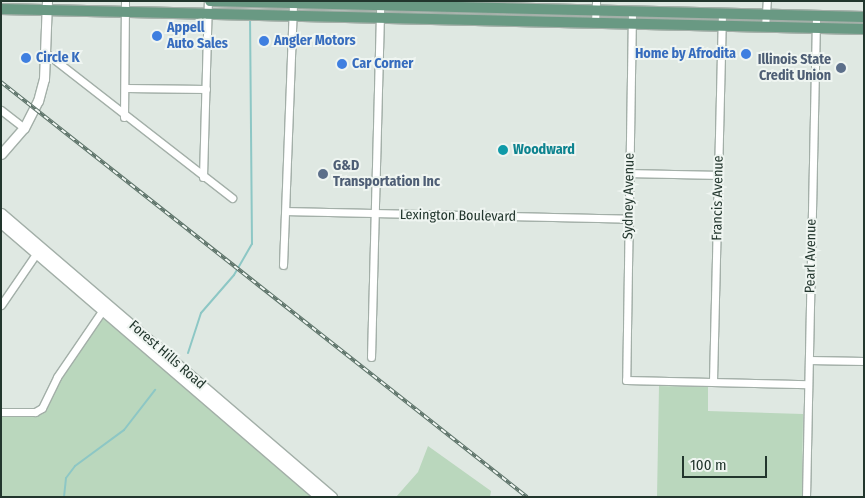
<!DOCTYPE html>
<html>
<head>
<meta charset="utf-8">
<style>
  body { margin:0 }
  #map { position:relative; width:865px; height:498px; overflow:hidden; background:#dfe8e2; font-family:"Fira Sans Condensed",sans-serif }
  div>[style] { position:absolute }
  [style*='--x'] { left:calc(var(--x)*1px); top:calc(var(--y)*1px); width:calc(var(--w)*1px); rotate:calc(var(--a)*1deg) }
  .green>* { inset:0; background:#bad7bd }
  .stream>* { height:2px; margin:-1px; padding:0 1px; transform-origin:1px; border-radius:1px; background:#8dc7c5 }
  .roads { filter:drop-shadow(1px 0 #a3afa8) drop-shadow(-1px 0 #a3afa8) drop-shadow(0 1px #a3afa8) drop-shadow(0 -1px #a3afa8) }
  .street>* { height:7px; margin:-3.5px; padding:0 3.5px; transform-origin:3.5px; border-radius:3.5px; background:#fff }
  .secondary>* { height:9px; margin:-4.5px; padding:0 4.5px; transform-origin:4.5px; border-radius:4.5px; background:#fff }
  .primary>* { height:10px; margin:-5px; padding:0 5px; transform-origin:5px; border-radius:5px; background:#699983 }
  .rail>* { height:4px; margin-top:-2px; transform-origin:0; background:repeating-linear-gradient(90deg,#eff5f1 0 5.5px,#5c7268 0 11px); box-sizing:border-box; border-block:1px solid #5c7268 }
  .dots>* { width:14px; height:14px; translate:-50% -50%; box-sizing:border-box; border:2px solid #eff5f1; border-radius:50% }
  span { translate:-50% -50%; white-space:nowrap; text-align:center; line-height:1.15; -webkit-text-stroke:4px #eff5f1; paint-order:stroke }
  .shop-label { font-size:14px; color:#366cbe; font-weight:700 }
  .left { translate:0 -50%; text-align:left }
  .right { translate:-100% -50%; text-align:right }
  .service-label { font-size:14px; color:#4e5e75; font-weight:700 }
  .culture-label { font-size:14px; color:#0d838f; font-weight:700 }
  .street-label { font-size:14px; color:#22362d }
  .frame { position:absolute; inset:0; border:2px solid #22362d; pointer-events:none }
  .scale { position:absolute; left:682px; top:456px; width:85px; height:22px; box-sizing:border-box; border:2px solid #22362d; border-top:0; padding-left:6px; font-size:15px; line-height:18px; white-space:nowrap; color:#22362d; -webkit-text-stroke:4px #eff5f1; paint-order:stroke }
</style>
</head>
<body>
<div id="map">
  <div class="green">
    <div style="clip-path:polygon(101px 313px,316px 497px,1px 497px,1px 412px,39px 413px)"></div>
    <div style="clip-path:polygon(659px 386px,708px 387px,708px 411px,803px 414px,802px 497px,657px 497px)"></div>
    <div style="clip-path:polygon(428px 446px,491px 491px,490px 497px,396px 497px,418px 472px)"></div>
  </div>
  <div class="stream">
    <div style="--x:188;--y:353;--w:42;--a:-72"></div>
    <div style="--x:201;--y:313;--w:50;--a:-49"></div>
    <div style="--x:234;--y:275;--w:36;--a:-60"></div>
    <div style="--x:252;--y:244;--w:223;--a:-90.5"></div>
    <div style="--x:64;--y:497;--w:19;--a:-84"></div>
    <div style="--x:66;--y:478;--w:15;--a:-53"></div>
    <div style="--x:75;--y:466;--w:61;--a:-36.3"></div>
    <div style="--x:124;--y:430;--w:51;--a:-52.2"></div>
  </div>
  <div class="roads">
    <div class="street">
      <div style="--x:632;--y:12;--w:368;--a:90.9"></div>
      <div style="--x:626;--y:380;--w:182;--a:1.3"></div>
      <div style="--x:595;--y:22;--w:21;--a:-87"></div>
      <div style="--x:765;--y:27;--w:26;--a:-86"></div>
      <div style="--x:46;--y:53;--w:236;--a:37.9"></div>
      <div style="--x:126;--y:88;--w:80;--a:0.7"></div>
      <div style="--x:1;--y:110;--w:29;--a:38"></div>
      <div style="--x:124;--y:117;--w:116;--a:-89.5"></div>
      <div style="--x:629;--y:173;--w:89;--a:1.3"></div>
      <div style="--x:203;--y:177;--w:176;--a:-88.4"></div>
      <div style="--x:287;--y:211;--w:341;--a:1.3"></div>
      <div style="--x:283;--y:265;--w:262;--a:-87.8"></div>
      <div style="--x:1;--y:305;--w:65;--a:-55.6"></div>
      <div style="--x:371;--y:357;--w:351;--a:-88.5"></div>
      <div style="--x:809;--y:360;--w:55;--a:1"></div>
      <div style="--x:713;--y:381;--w:366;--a:-88.6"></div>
      <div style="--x:1;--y:412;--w:34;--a:0"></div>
      <div style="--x:35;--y:412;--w:8;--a:-30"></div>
      <div style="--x:42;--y:408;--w:34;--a:-64"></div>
      <div style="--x:57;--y:377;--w:83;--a:-55.7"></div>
      <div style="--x:806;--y:497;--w:481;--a:-88.8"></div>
    </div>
    <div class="secondary">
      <div style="--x:1;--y:154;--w:35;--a:-49"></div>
      <div style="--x:24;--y:128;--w:30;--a:-63"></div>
      <div style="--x:38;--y:101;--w:23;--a:-75"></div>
      <div style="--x:44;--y:79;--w:78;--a:-87.8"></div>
      <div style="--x:1;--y:213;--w:436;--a:40.6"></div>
      <div style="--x:1;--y:223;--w:421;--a:40.7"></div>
    </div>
    <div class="primary">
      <div style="--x:210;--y:1;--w:654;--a:1.4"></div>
      <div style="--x:1;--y:9;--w:863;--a:1.33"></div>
    </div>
  </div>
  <div class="rail">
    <div style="--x:1;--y:82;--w:670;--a:38.27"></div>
  </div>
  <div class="dots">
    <div style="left:157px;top:36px;background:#3f7fe0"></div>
    <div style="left:264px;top:41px;background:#3f7fe0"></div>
    <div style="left:746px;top:54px;background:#3f7fe0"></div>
    <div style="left:26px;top:58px;background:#3f7fe0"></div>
    <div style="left:342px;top:64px;background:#3f7fe0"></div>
    <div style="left:841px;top:68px;background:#5c6f8a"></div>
    <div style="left:503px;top:150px;background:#0f9aa8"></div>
    <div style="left:323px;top:174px;background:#5c6f8a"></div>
  </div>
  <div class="shop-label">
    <span class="left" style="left:167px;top:36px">Appell<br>Auto Sales</span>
    <span class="left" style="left:274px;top:41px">Angler Motors</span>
    <span class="right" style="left:736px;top:54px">Home by Afrodita</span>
    <span class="left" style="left:36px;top:58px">Circle K</span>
    <span class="left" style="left:352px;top:64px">Car Corner</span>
  </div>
  <div class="service-label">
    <span class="right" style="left:831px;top:68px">Illinois State<br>Credit Union</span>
    <span class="left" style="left:333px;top:174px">G&amp;D<br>Transportation Inc</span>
  </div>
  <div class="culture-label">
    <span class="left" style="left:513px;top:150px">Woodward</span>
  </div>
  <div class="street-label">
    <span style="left:629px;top:196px;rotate:-89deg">Sydney Avenue</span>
    <span style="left:718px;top:198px;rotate:-89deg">Francis Avenue</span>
    <span style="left:458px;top:216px;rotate:1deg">Lexington Boulevard</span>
    <span style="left:811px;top:256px;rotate:-89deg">Pearl Avenue</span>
    <span style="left:167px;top:355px;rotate:41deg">Forest Hills Road</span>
  </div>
  <div class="frame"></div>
  <div class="scale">100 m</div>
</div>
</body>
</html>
